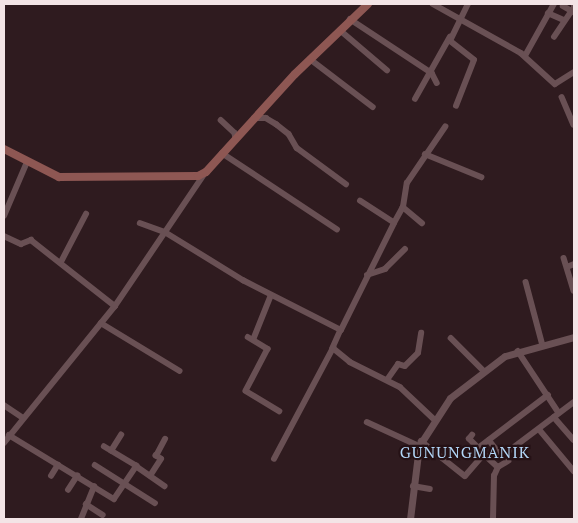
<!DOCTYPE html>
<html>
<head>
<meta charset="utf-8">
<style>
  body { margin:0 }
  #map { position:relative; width:578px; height:523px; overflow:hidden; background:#2f1b1f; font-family:"PT Serif",serif }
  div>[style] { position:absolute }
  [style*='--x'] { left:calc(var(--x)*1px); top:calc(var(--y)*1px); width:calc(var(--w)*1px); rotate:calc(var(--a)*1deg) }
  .minor>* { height:5.5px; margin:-2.75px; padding:0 2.75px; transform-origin:2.75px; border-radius:2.75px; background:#695054 }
  .tertiary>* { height:7px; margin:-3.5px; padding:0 3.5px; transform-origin:3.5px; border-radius:3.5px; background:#695054 }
  .secondary>* { height:8px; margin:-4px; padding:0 4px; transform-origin:4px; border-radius:4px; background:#8e5753 }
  span { translate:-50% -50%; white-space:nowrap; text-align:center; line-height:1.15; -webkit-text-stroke:4.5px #251115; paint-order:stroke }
  .quarter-label { font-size:16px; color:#b2d6f7; letter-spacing:1px }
  .frame { position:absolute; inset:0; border:5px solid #f3e4e6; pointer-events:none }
</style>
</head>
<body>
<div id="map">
  <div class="minor">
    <div style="--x:433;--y:4;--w:101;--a:29.1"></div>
    <div style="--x:521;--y:53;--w:46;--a:42.4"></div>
    <div style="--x:555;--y:84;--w:22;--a:-32"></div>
    <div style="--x:563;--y:6;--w:13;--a:29"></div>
    <div style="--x:548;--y:13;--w:17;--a:24"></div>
    <div style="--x:350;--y:19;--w:98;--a:33.4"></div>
    <div style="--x:432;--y:73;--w:11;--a:63"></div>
    <div style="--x:340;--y:30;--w:62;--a:40.4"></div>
    <div style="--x:554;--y:37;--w:30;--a:-56"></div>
    <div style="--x:525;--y:56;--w:60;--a:-60.9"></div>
    <div style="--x:310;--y:59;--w:79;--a:37.3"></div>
    <div style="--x:562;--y:97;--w:30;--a:67"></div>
    <div style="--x:415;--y:99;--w:71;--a:-60.6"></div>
    <div style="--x:456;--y:106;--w:49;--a:-68.6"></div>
    <div style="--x:474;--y:60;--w:31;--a:-142"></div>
    <div style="--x:450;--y:41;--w:41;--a:-64.1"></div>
    <div style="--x:254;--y:118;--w:12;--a:0"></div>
    <div style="--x:266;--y:118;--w:12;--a:31"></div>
    <div style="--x:276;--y:124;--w:16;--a:38"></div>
    <div style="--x:289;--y:134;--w:16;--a:60"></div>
    <div style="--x:297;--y:148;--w:61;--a:36.3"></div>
    <div style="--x:221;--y:120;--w:19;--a:43"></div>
    <div style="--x:235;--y:133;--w:6;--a:81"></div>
    <div style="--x:222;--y:153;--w:138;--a:33.5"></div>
    <div style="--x:425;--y:154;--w:61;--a:22.3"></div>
    <div style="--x:403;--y:207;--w:25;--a:40"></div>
    <div style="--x:4;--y:216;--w:59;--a:-66.9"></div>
    <div style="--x:140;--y:223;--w:27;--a:20"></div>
    <div style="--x:165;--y:232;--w:92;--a:31.6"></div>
    <div style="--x:243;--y:280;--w:110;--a:27"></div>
    <div style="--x:341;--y:330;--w:20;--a:114"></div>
    <div style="--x:333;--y:348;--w:22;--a:39"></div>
    <div style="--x:350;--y:362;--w:56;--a:26.6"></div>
    <div style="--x:400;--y:387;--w:47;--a:43.3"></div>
    <div style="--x:394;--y:223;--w:18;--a:-61"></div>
    <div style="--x:403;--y:207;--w:24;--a:-81"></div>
    <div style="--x:407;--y:183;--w:68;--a:-55.8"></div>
    <div style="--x:4;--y:236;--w:19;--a:25"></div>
    <div style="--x:21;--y:244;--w:11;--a:-22"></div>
    <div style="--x:31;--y:240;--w:107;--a:38.2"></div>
    <div style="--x:564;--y:258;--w:34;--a:73"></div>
    <div style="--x:61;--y:262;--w:54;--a:-62.5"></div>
    <div style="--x:567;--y:267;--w:8;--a:-23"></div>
    <div style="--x:367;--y:275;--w:19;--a:-18"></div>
    <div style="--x:385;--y:269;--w:28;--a:-45"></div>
    <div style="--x:526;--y:282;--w:66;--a:75.1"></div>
    <div style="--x:101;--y:323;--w:92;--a:31.3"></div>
    <div style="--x:341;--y:330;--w:119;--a:-63.6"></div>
    <div style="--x:394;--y:223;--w:40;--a:-147.1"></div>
    <div style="--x:248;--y:337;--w:23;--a:31"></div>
    <div style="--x:268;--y:349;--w:47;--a:117.6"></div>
    <div style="--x:246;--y:391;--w:39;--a:31"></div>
    <div style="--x:451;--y:338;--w:45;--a:45"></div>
    <div style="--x:253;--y:340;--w:48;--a:-68.2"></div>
    <div style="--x:518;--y:351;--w:74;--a:56.5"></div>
    <div style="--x:387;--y:380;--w:19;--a:-55"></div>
    <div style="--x:398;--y:364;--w:7;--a:16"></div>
    <div style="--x:405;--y:366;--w:18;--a:-45"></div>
    <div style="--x:418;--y:353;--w:20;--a:-81"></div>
    <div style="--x:4;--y:405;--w:22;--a:34"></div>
    <div style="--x:554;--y:417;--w:30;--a:49"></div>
    <div style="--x:367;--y:422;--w:57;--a:24.8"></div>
    <div style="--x:539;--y:429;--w:55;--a:50.2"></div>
    <div style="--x:9;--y:435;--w:123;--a:31.4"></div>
    <div style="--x:114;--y:499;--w:40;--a:-56"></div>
    <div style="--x:136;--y:466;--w:37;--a:-149"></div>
    <div style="--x:489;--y:440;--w:18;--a:52"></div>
    <div style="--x:500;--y:454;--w:5;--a:0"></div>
    <div style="--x:505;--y:454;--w:86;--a:-37"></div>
    <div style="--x:421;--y:441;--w:56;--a:38.5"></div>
    <div style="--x:465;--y:476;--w:29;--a:-49"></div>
    <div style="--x:484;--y:454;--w:21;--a:-135"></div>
    <div style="--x:469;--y:439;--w:5;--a:-53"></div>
    <div style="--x:4;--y:443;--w:176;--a:-51"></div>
    <div style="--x:115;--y:306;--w:161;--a:-55.9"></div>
    <div style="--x:481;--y:446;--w:84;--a:-37.3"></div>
    <div style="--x:111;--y:451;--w:19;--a:-58"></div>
    <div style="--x:484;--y:454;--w:19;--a:43"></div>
    <div style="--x:274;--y:459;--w:126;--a:-62"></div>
    <div style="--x:95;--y:465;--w:71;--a:32.3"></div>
    <div style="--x:136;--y:466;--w:35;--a:35"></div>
    <div style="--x:51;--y:476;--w:13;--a:-58"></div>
    <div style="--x:150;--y:476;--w:20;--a:-57"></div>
    <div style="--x:161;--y:459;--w:6;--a:-149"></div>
    <div style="--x:156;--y:456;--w:19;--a:-62"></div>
    <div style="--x:413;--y:486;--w:17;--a:10"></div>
    <div style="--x:68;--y:490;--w:17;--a:-57"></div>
    <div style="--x:86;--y:504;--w:20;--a:33"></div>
    <div style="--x:81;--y:519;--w:35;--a:-68"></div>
    <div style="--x:493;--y:519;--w:43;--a:-88.7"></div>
    <div style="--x:494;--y:476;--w:10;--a:-66"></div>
    <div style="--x:498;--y:467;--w:12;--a:-31"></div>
  </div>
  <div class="tertiary">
    <div style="--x:574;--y:4;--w:3;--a:90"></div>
    <div style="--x:410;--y:519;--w:74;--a:-83"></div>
    <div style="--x:419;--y:446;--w:57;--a:-57.1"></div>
    <div style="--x:450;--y:398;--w:69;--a:-37.4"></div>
    <div style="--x:505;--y:356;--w:72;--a:-15.4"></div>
  </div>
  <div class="secondary">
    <div style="--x:4;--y:149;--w:62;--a:27"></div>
    <div style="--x:59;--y:177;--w:139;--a:-0.4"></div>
    <div style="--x:198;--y:176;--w:9;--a:-27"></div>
    <div style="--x:206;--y:172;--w:132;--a:-47.8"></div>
    <div style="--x:295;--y:74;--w:101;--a:-43.8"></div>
  </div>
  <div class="quarter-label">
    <span style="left:465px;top:452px">GUNUNGMANIK</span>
  </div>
  <div class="frame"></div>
</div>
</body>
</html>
